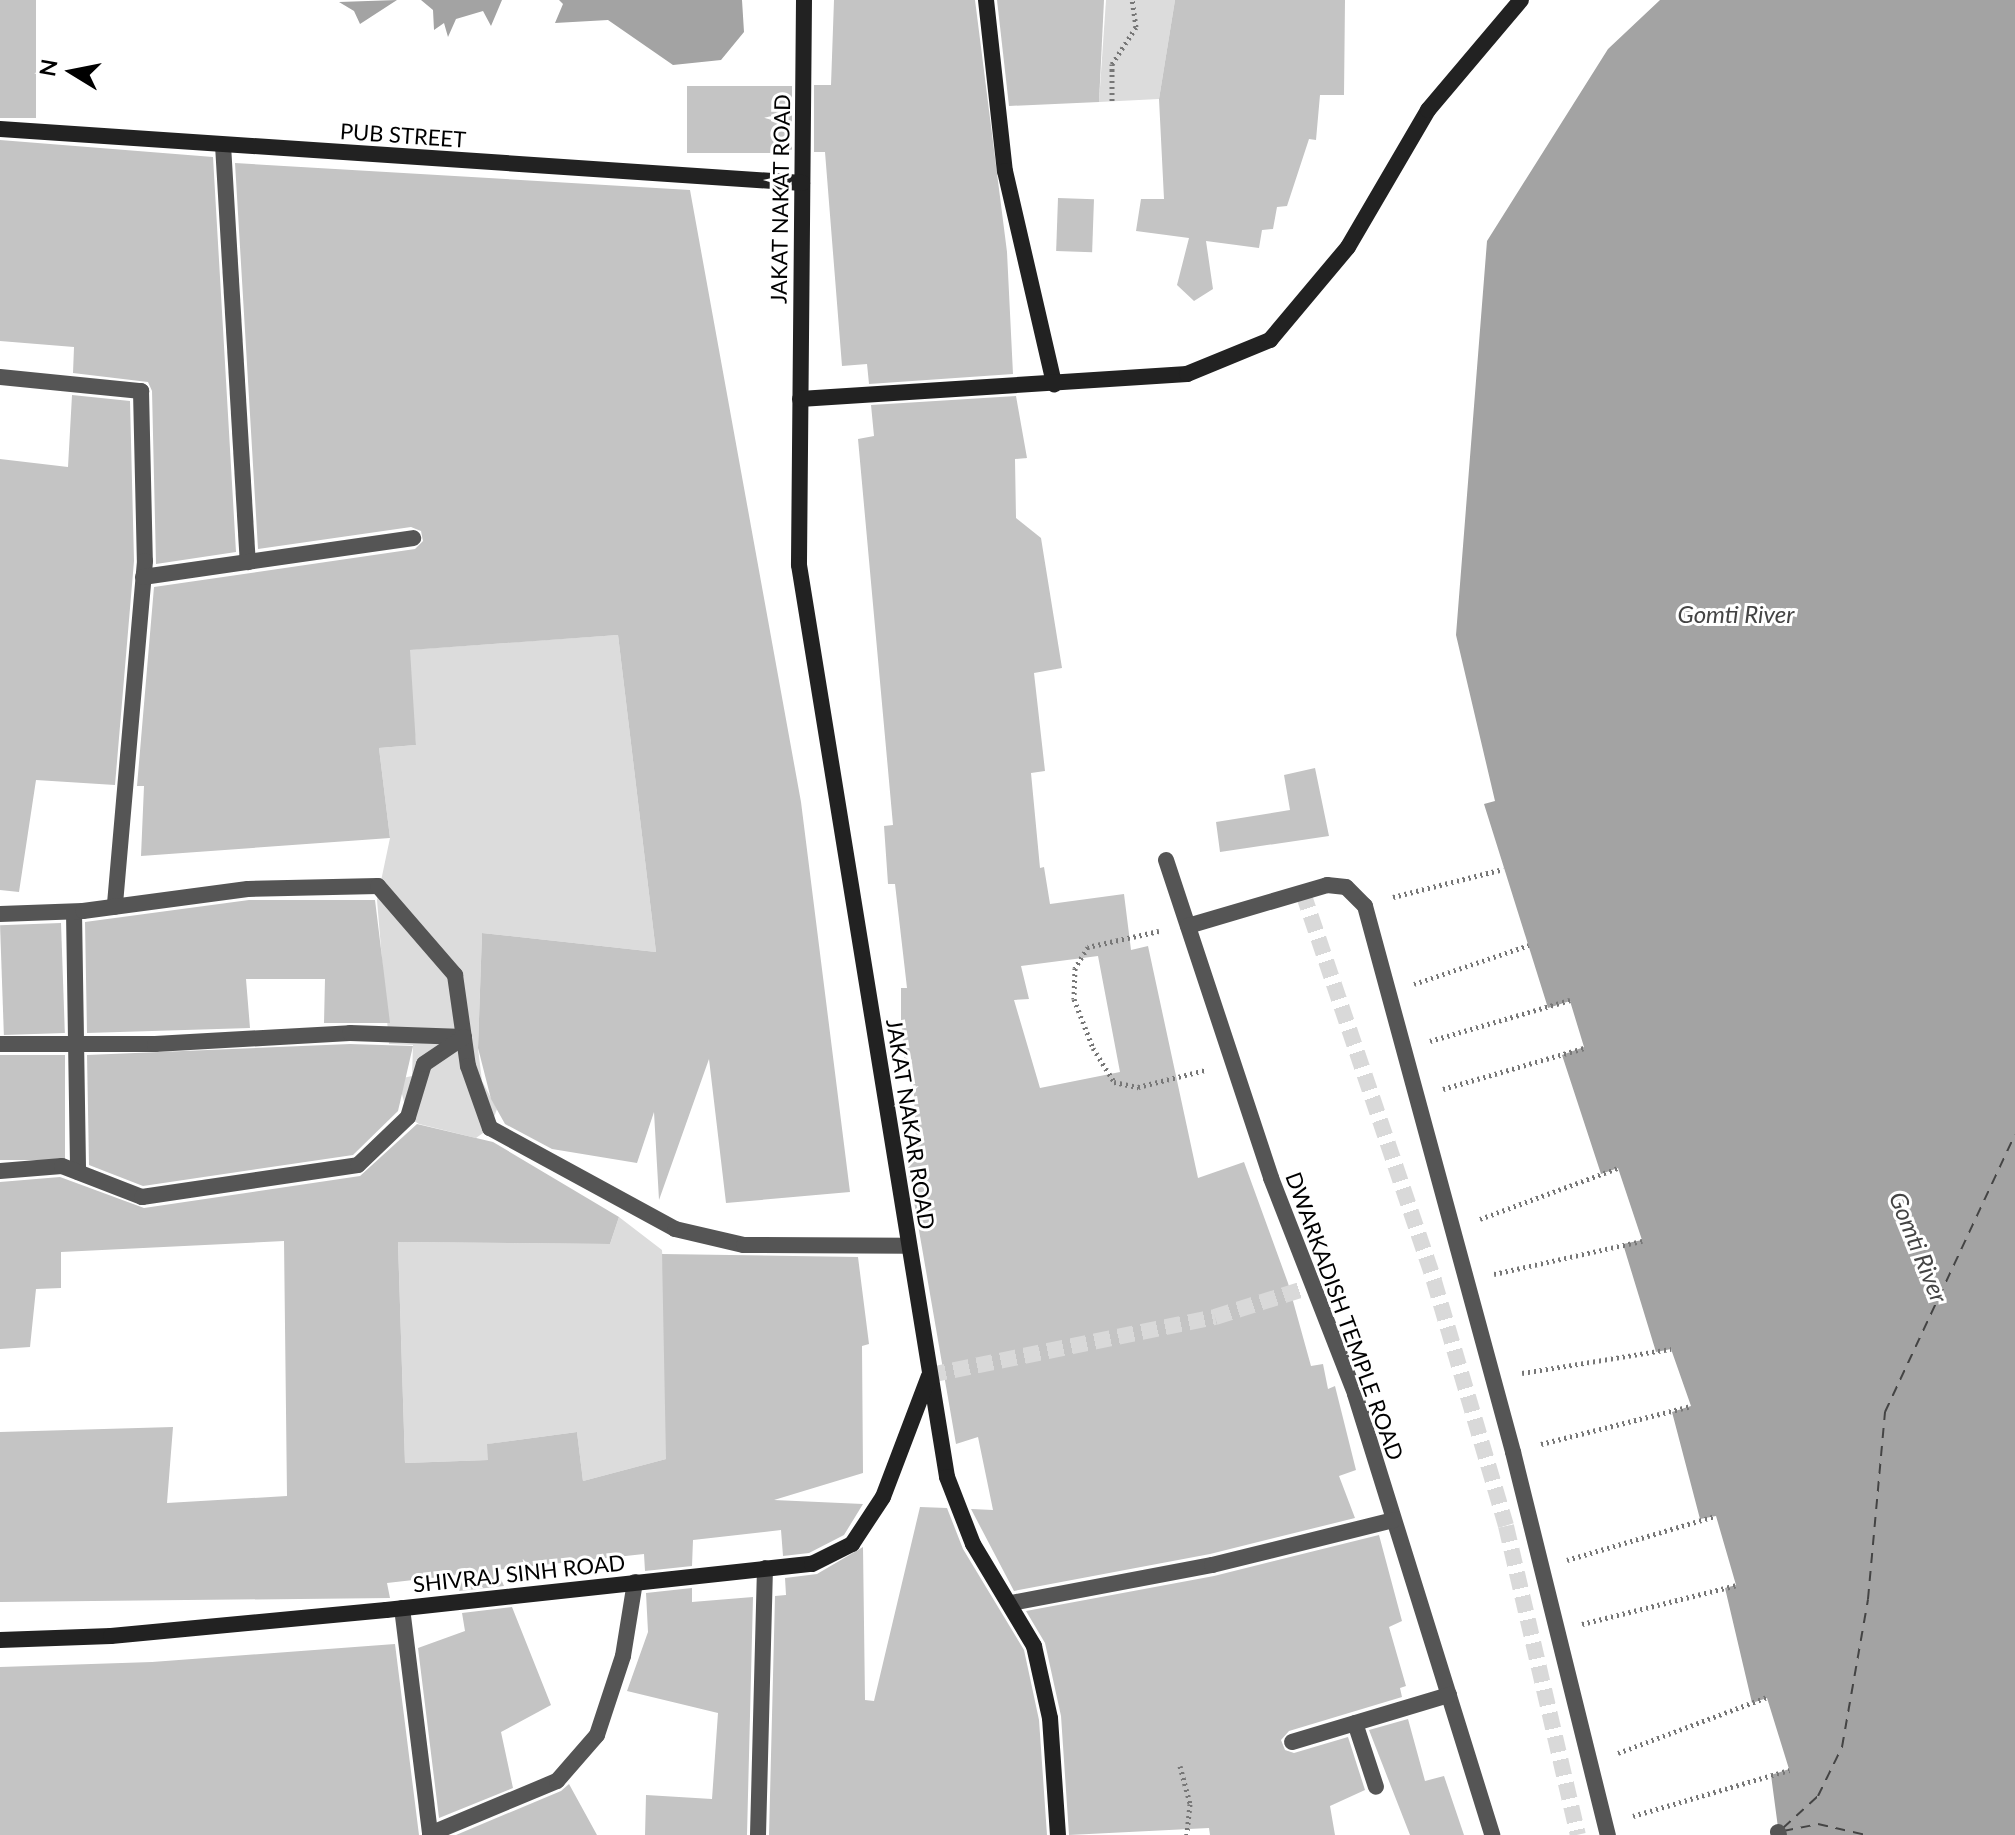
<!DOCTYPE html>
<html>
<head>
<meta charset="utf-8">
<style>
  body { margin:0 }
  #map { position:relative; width:2015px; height:1835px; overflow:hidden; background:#fff; font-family:Lato,sans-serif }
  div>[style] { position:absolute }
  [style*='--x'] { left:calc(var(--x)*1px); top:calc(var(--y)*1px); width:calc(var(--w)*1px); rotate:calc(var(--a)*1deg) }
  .green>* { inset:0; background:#dcdcdc }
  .water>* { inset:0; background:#a3a3a3 }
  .ferry>* { height:2px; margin-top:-1px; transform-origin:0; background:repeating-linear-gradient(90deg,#444 0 10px,transparent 0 18px) }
  .building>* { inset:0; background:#c4c4c4; transform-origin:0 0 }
  .street-tunnel>* { height:16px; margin-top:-8px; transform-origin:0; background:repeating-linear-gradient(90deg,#d9d9d9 0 16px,transparent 0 24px) }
  .path>* { height:5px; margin-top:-2.5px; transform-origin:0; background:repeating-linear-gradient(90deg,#777 0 2px,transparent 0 6px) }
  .lane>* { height:16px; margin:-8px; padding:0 8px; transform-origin:8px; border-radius:8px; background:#555 }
  .street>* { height:16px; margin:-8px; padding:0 8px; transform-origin:8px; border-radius:8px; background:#555 }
  .secondary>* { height:16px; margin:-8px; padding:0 8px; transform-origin:8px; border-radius:8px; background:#222 }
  span { translate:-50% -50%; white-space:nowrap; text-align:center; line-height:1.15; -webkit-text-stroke:6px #fff; paint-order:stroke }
  .street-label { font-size:22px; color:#000 }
  .water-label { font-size:24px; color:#444; font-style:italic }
  .north { position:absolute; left:32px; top:32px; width:80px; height:80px; -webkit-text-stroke:6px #fff; paint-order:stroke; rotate:280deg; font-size:22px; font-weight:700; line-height:32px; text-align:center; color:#000 }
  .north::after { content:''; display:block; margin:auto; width:28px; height:36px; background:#000; clip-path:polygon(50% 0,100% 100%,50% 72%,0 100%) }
</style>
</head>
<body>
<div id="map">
  <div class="green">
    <div style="clip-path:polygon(1106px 0,1175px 0,1159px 99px,1099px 102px)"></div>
    <div style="clip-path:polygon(618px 635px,656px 952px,482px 933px,478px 1048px,482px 1081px,497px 1109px,490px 1128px,476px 1138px,419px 1124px,408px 1117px,398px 1079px,412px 1076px,413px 1045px,389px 1044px,377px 900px,390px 838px,379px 748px,416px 745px,406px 650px)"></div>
    <div style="clip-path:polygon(619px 1217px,662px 1250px,668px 1346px,666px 1459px,583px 1481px,577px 1432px,488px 1444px,488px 1460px,405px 1463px,398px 1242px,610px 1244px)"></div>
  </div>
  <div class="water">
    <div style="clip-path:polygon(397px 0,360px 24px,354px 11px,339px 2px)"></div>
    <div style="clip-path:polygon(421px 0,502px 0,491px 26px,483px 11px,456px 19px,448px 37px,444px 23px,434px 30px,433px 10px)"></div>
    <div style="clip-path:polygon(559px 0,742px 0,744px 32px,721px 60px,673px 65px,608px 20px,555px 23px,563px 4px)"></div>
    <div style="clip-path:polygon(1660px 0,2015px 0,2015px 1835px,1779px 1835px,1771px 1775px,1789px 1769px,1767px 1698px,1752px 1703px,1725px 1588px,1736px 1585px,1716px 1516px,1700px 1519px,1672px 1412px,1691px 1406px,1671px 1349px,1656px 1352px,1623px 1244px,1642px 1240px,1618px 1168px,1601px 1174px,1562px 1055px,1584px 1047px,1570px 1001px,1548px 1008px,1484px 804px,1495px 801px,1456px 635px,1487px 241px,1608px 49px)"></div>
  </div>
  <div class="ferry">
    <div style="--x:1783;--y:1828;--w:47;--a:-42.4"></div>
    <div style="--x:1818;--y:1796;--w:55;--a:-63.9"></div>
    <div style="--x:1842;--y:1747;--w:150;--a:-80"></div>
    <div style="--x:1868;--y:1599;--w:188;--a:-84.8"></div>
    <div style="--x:1885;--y:1412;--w:306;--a:-64.9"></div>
    <div style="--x:1783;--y:1831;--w:36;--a:-11"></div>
    <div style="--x:1818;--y:1824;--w:49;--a:12.9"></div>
  </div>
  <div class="building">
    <div style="left:0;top:0;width:36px;height:118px"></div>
    <div style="clip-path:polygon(834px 0,975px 0,1007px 252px,1013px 374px,869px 384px,867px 364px,842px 366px,825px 152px,814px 152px,814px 85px,831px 85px)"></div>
    <div style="clip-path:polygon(997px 0,1104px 0,1099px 102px,1009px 106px)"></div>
    <div style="clip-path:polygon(1175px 0,1345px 0,1344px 95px,1320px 95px,1316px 140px,1309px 139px,1287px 206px,1277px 207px,1273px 229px,1262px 230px,1259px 248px,1206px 241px,1213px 289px,1194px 301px,1177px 285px,1189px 238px,1136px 231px,1141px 199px,1164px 199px,1159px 99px)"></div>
    <div style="left:792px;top:86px;width:67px;height:105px;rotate:90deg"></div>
    <div style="clip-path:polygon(0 140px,213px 157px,236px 552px,156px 564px,152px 391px,148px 382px,73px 373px,74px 347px,0 341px)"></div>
    <div style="clip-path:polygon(235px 163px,690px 190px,801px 802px,850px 1192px,726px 1203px,709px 1059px,659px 1200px,654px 1112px,637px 1163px,552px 1149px,505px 1124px,491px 1099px,478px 1048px,482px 933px,656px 952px,618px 635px,410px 650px,416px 745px,379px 748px,390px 838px,141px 856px,144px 786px,137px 786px,154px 587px,415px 549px,423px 541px,421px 531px,411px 527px,258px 549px)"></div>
    <div style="left:1058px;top:198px;width:36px;height:53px;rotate:2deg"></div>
    <div style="clip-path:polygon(72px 395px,130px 401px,134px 561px,115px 785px,36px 780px,19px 892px,0 890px,0 459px,68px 467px)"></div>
    <div style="clip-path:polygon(evenodd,1016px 396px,1027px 458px,1015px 459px,1016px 518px,1041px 538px,1062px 668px,1034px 673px,1045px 771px,1031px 773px,1040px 868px,1044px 867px,1050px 904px,1124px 894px,1131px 950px,1148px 946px,1198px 1178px,1244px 1162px,1288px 1283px,1311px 1366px,1323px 1364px,1328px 1389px,1335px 1386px,1356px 1470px,1339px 1476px,1355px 1518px,1210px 1554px,1014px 1591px,971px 1509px,993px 1510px,978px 1437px,956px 1444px,908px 1167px,907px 1161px,917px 1159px,913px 1077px,906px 1077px,901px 1020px,901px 988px,907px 988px,895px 884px,888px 884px,884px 826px,893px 825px,858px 439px,874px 436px,871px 405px,1016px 396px,1098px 956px,1120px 1072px,1040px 1088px,1014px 1000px,1029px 999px,1021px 966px,1098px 956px)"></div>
    <div style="clip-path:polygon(1315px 768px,1329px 836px,1220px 852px,1216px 822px,1290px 810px,1284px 775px)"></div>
    <div style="clip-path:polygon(249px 900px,375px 900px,390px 1023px,324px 1023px,325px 979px,246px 979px,250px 1028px,87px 1033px,85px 922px)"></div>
    <div style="left:61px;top:923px;width:110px;height:61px;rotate:88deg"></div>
    <div style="clip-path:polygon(350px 1044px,413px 1046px,398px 1111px,353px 1155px,143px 1186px,89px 1165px,87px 1055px)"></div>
    <div style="left:0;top:1055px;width:65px;height:105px"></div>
    <div style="clip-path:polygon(417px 1124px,493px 1142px,619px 1217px,610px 1244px,398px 1242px,405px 1463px,488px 1460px,487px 1444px,577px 1432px,583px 1481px,666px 1459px,662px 1254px,858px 1257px,869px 1344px,862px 1346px,863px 1473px,774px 1500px,863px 1504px,844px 1535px,809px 1553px,783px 1556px,781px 1530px,693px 1540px,692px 1566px,645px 1571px,644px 1554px,497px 1570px,504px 1586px,459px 1591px,457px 1575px,387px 1583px,390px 1598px,0 1602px,0 1432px,173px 1427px,167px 1503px,287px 1496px,284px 1241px,61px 1252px,61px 1288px,36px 1289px,30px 1347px,0 1349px,0 1182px,60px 1177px,144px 1208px,360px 1176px)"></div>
    <div style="clip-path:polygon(920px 1507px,947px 1508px,963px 1549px,1024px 1650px,1039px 1720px,1047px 1835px,769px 1835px,775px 1596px,786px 1595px,785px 1578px,817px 1574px,863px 1547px,865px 1700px,874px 1701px)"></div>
    <div style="clip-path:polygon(1379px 1535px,1402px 1621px,1389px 1627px,1406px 1686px,1400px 1688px,1402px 1697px,1289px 1731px,1281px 1740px,1285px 1750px,1294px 1753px,1348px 1737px,1365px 1790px,1330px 1806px,1335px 1835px,1210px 1835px,1209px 1828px,1069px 1835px,1061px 1716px,1045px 1643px,1026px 1611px,1214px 1576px)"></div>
    <div style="clip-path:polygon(692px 1588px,692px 1602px,753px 1597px,747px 1835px,645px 1835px,646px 1795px,712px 1799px,718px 1713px,627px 1691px,648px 1632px,646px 1593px)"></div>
    <div style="clip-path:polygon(512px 1607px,551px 1705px,501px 1732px,513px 1788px,439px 1818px,418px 1648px,465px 1631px,462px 1613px)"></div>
    <div style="clip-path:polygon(395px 1644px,419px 1835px,0 1835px,0 1667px,152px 1662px)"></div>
    <div style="clip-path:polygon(1408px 1719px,1425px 1781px,1444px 1776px,1464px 1835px,1410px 1835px,1369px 1730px)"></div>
    <div style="clip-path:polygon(569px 1784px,597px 1835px,456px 1835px,561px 1791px)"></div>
  </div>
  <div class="street-tunnel">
    <div style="--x:1303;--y:893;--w:410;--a:71.3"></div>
    <div style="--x:1434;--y:1281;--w:255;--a:73.6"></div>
    <div style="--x:1506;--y:1526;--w:317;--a:76.9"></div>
    <div style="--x:930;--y:1375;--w:291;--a:-11.5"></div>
    <div style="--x:1215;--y:1317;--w:103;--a:-17.6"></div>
  </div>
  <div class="path">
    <div style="--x:1112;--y:101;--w:37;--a:-90"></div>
    <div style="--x:1112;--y:64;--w:44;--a:-57"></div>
    <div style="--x:1136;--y:27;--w:27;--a:-98"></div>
    <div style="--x:1393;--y:897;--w:114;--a:-14.2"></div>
    <div style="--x:1159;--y:931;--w:73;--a:167.3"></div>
    <div style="--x:1088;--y:947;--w:25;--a:122"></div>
    <div style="--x:1075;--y:968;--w:31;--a:92"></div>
    <div style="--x:1074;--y:999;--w:53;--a:68.8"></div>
    <div style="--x:1093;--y:1048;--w:40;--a:58"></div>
    <div style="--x:1114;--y:1082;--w:25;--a:12"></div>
    <div style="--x:1138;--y:1087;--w:69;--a:-14.2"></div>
    <div style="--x:1414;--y:984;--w:121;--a:-18.7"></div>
    <div style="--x:1430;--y:1041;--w:146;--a:-16.3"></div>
    <div style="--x:1443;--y:1089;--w:147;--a:-16.2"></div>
    <div style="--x:1480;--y:1219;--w:147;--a:-20.3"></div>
    <div style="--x:1494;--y:1274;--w:152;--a:-12.6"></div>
    <div style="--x:1522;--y:1373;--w:151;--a:-9.2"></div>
    <div style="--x:1541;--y:1444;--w:155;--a:-14.2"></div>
    <div style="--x:1567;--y:1560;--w:155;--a:-16.5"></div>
    <div style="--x:1582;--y:1624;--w:160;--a:-14.1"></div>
    <div style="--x:1618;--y:1753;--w:159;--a:-20.6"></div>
    <div style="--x:1180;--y:1766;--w:39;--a:75"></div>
    <div style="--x:1190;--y:1804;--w:31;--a:96"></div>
    <div style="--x:1633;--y:1816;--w:163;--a:-16.4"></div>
  </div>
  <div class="lane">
    <div style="--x:402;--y:1608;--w:228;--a:82.9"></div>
    <div style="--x:430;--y:1834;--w:138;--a:-22.7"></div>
    <div style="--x:557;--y:1781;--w:61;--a:-49"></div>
    <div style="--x:597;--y:1735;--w:83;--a:-71.8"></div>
    <div style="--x:623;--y:1656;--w:75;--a:-80.8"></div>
    <div style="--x:758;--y:1835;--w:267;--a:-88.5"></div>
  </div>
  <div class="street">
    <div style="--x:223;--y:145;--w:418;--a:86.6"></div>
    <div style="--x:0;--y:377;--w:142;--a:5.7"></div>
    <div style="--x:141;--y:391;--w:170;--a:88.7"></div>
    <div style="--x:145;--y:561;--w:347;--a:95"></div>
    <div style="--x:143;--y:577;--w:273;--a:-8.2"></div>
    <div style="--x:1166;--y:860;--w:335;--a:71.7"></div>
    <div style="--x:1271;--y:1178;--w:232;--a:68.7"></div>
    <div style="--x:1355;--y:1394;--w:462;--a:72.7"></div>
    <div style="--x:74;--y:912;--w:260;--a:89.1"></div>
    <div style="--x:0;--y:914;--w:83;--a:-2.1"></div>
    <div style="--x:83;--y:911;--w:166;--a:-7.6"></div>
    <div style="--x:248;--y:889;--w:130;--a:-1.3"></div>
    <div style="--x:378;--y:886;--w:118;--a:49.1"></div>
    <div style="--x:455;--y:975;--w:92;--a:81.9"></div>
    <div style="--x:468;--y:1066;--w:66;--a:70.5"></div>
    <div style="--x:490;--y:1128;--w:211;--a:28.6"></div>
    <div style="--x:675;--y:1229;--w:71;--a:13.1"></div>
    <div style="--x:744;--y:1245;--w:164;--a:0.3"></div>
    <div style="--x:1188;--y:926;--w:145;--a:-16.4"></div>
    <div style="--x:1327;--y:885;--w:19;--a:6"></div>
    <div style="--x:1346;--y:887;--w:27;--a:45"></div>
    <div style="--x:1365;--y:906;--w:566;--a:74.83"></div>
    <div style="--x:1513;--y:1452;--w:395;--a:76.1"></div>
    <div style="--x:0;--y:1044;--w:155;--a:0"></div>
    <div style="--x:155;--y:1044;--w:195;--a:-3.2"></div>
    <div style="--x:350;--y:1033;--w:114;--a:2"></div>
    <div style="--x:0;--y:1171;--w:62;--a:-4.6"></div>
    <div style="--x:62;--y:1166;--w:86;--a:21.2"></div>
    <div style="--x:142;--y:1197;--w:218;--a:-8.4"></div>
    <div style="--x:358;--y:1165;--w:69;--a:-43.8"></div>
    <div style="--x:408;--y:1117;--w:55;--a:-73.2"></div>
    <div style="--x:424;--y:1064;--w:48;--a:-34"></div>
    <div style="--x:1011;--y:1603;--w:205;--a:-10.7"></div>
    <div style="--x:1212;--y:1565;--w:187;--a:-13.9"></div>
    <div style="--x:1355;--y:1723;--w:67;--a:71.8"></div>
    <div style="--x:1292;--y:1742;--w:164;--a:-16.7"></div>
    <div style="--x:1778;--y:1832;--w:3;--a:72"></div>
  </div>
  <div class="secondary">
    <div style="--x:804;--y:0;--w:565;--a:90.51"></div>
    <div style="--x:799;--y:565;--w:924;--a:80.78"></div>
    <div style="--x:947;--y:1477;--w:72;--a:68.8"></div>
    <div style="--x:973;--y:1544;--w:119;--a:59.1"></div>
    <div style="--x:1034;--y:1646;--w:74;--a:77.5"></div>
    <div style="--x:1050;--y:1718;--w:117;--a:86.1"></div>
    <div style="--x:986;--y:0;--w:172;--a:83.7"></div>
    <div style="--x:1005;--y:171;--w:219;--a:77"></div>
    <div style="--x:0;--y:129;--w:804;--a:3.85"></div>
    <div style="--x:800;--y:399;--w:388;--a:-3.7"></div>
    <div style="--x:1187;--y:374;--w:90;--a:-22.3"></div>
    <div style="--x:1270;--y:340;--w:121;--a:-50"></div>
    <div style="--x:1348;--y:247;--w:159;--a:-59.7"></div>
    <div style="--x:1428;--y:110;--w:144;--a:-49.8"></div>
    <div style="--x:0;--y:1640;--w:111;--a:-2.1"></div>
    <div style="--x:111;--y:1636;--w:276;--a:-5.4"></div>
    <div style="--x:386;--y:1610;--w:428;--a:-6.2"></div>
    <div style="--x:812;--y:1564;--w:45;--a:-26.6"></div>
    <div style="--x:852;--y:1544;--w:56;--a:-56.6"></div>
    <div style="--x:883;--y:1497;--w:129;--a:-69.2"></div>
  </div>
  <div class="street-label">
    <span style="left:403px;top:135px;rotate:4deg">PUB STREET</span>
    <span style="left:780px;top:199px;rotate:-89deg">JAKAT NAKAT ROAD</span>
    <span style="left:911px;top:1124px;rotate:81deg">JAKAT NAKAR ROAD</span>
    <span style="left:1345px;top:1316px;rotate:70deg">DWARKADISH TEMPLE ROAD</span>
    <span style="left:519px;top:1573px;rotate:-6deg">SHIVRAJ SINH ROAD</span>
  </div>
  <div class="water-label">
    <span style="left:1736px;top:614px">Gomti River</span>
    <span style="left:1919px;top:1247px;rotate:68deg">Gomti River</span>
  </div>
  <div class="north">N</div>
</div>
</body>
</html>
